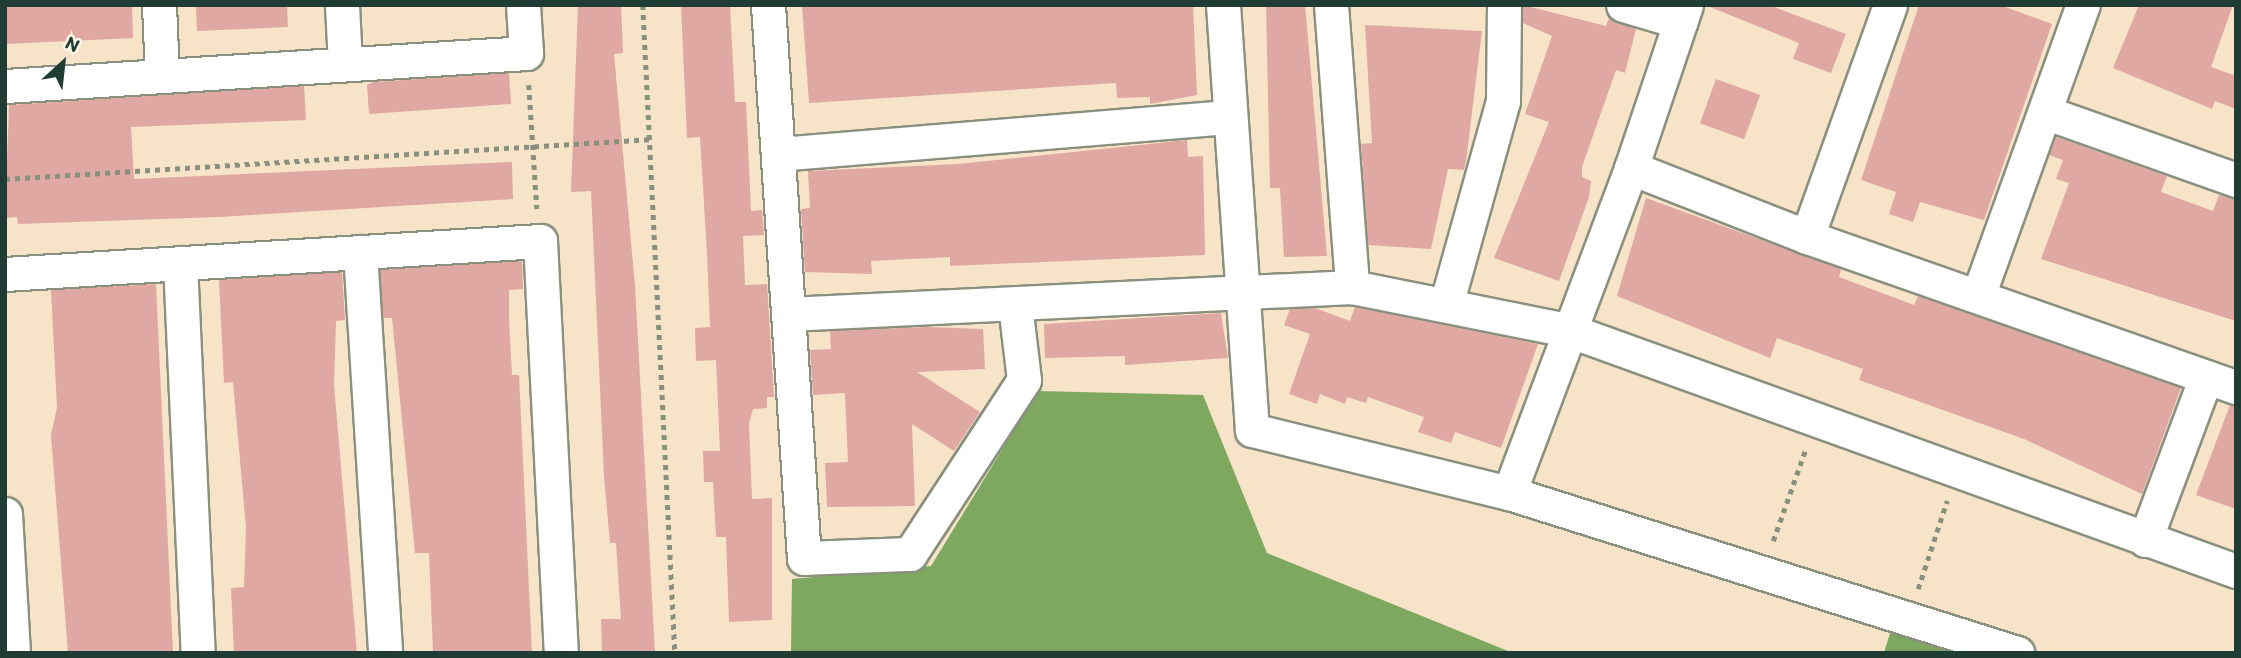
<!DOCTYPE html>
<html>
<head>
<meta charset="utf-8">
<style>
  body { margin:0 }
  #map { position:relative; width:2241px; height:658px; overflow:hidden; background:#f6e3c8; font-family:Itim,sans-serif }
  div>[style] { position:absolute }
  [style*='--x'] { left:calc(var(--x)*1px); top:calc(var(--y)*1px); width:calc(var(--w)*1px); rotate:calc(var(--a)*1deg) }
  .forest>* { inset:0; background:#7ea860 }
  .building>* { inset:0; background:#dfa8a3; transform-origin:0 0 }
  .path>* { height:4.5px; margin-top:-2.25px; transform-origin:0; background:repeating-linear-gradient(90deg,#8a907e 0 5px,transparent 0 10px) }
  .roads { filter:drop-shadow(2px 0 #8a907e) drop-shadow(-2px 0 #8a907e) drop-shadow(0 2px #8a907e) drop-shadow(0 -2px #8a907e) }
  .minor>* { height:33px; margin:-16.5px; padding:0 16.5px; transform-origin:16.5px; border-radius:16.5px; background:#fff }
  span { translate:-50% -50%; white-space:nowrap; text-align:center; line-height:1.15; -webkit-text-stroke:6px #fcf5e5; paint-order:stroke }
  .frame { position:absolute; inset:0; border:7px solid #1f3d34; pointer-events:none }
  .north { position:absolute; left:28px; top:28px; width:70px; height:70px; -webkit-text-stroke:5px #fcf5e5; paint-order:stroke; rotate:27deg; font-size:19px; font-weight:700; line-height:28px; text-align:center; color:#1f3d34 }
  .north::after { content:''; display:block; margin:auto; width:24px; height:32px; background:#1f3d34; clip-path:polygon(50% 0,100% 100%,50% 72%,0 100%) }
</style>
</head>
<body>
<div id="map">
  <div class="forest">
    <div style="clip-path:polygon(1038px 391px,1203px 395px,1267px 553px,1513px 653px,726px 653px,791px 651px,792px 579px,931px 566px)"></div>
    <div style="clip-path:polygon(1890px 633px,1952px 651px,1953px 653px,1884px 653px)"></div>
  </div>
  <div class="building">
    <div style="clip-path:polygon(5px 5px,132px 5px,133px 38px,5px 44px)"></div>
    <div style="clip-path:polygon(196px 5px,287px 5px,288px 27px,197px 31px)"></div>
    <div style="clip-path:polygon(578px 5px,621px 5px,623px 53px,614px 54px,635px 286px,655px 653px,602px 653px,601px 619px,621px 619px,616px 543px,610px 543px,604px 476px,591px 191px,571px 192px)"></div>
    <div style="clip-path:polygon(681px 5px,730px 5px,735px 102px,746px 102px,751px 211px,762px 210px,764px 235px,743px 236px,745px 285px,767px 284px,774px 397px,767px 397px,767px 408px,753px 409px,749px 424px,752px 499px,772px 498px,772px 620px,729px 622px,726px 537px,716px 537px,713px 482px,704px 482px,703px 451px,720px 451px,716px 360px,696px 361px,695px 328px,710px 327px,707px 254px,700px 137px,687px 138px)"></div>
    <div style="clip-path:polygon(802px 5px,1193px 5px,1197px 95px,1150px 104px,1150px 97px,1117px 98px,1116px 83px,809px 103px)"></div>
    <div style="clip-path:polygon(1266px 5px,1305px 5px,1327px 256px,1284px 257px,1280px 188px,1270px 188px)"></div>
    <div style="clip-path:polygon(1523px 5px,1606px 26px,1609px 18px,1636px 29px,1625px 73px,1616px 70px,1582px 167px,1582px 177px,1591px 181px,1589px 197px,1559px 281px,1494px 258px,1549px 122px,1525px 114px,1552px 36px,1523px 23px)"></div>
    <div style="clip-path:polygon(1705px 5px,1769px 5px,1846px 34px,1831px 73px,1793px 59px,1799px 43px)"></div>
    <div style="clip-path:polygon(1919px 5px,2000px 5px,2052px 24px,1984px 220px,1920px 202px,1913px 222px,1889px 214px,1896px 192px,1861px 180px)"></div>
    <div style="clip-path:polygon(2139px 5px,2233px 5px,2211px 67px,2236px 76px,2236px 109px,2215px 101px,2212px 109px,2113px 68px)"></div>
    <div style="clip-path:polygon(1365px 25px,1482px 31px,1466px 161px,1464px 170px,1448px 169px,1431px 249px,1368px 245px,1361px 144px,1372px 143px)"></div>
    <div style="clip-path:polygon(509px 73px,511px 104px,369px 114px,367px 85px,374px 82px)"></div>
    <div style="left:1716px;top:79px;width:47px;height:47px;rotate:20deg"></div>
    <div style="clip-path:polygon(304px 86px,306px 120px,131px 127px,134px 179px,512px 162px,513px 199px,219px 217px,18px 224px,17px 217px,5px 218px,9px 105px)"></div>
    <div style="clip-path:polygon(2056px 137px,2167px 176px,2161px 192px,2213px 211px,2219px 195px,2236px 199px,2236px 321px,2041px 259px,2069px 183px,2056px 179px,2063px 160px,2049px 155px)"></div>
    <div style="clip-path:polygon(1187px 140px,1188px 157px,1203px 156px,1205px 255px,950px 266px,950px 257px,871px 261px,872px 274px,805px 272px,801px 209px,810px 208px,808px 171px,958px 164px)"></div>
    <div style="clip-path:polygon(1646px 198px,1841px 269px,1839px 277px,1914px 305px,1918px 296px,2181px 388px,2142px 494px,2024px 439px,1859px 380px,1863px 369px,1777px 338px,1770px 358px,1617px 296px)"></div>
    <div style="clip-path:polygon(522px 261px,523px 289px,509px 290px,509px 319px,512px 375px,519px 375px,532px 653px,433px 653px,429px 553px,415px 553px,392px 318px,383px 318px,380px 270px)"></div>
    <div style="clip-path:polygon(342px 272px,345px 320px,336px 321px,334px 385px,357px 653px,234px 653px,231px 588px,244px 587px,246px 527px,233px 382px,224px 383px,219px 280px)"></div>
    <div style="clip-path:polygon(156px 284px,173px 653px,68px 653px,51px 435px,57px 408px,51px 290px)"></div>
    <div style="clip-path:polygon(1355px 307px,1538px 344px,1501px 448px,1455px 432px,1451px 443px,1418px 432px,1424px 417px,1368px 397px,1366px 403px,1347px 397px,1345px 404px,1320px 394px,1317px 404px,1289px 394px,1310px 334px,1284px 325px,1290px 309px,1315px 308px,1350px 321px)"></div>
    <div style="clip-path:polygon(1221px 313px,1228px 358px,1125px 365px,1125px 356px,1045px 358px,1044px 324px)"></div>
    <div style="clip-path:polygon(927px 327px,983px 329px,985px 369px,917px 372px,980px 412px,954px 451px,912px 424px,915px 506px,827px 507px,825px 463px,848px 462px,845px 393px,813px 395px,810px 350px,831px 349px,830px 331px)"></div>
    <div style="clip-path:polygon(2230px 405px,2236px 406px,2236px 509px,2196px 495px)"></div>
  </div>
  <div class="path">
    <div style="--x:643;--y:5;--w:649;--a:87.17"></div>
    <div style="--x:529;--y:85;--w:124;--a:86.3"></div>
    <div style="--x:5;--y:179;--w:649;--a:-3.53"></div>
    <div style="--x:1773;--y:541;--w:96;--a:-70.4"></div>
    <div style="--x:1918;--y:589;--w:93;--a:-71.8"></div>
  </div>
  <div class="roads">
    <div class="minor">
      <div style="--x:159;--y:5;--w:71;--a:87.6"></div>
      <div style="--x:342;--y:5;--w:59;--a:87.1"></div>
      <div style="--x:768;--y:5;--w:554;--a:86.28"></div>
      <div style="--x:804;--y:558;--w:106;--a:-2.2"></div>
      <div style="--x:910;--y:554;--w:208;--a:-56.8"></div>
      <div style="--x:1024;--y:380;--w:76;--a:-96.8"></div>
      <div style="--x:1223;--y:5;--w:426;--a:86.1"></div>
      <div style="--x:1252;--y:430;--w:265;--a:13.8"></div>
      <div style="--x:1509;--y:493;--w:533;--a:17.48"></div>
      <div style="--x:1331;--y:5;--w:283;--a:85.7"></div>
      <div style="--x:1623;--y:5;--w:60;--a:16.3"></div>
      <div style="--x:1686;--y:5;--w:172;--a:108.6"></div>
      <div style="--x:1631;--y:168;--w:189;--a:21.4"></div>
      <div style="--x:1807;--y:237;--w:454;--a:19.3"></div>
      <div style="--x:5;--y:86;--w:522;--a:-3.62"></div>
      <div style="--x:526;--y:53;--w:48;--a:-93.6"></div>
      <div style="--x:2047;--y:113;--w:201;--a:19.5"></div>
      <div style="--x:778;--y:154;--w:453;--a:-4.7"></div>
      <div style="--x:1807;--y:237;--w:246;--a:-70.3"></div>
      <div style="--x:360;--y:252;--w:402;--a:86.4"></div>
      <div style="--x:180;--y:263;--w:390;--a:87.4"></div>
      <div style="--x:5;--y:274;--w:536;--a:-3.53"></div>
      <div style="--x:540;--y:241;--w:413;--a:87.1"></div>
      <div style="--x:1978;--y:296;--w:309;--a:-70.2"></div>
      <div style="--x:1446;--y:305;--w:212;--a:-74.4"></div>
      <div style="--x:1503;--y:101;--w:96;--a:-89.4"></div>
      <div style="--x:788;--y:314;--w:565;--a:-2.74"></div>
      <div style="--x:1352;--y:287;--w:220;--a:11.3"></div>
      <div style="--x:1568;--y:330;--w:710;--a:19.84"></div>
      <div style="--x:1509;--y:493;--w:347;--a:-69.4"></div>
      <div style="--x:5;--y:514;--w:139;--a:86.7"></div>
      <div style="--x:2145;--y:540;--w:174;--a:-69.5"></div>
    </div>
  </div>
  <div class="frame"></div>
  <div class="north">N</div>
</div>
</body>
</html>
